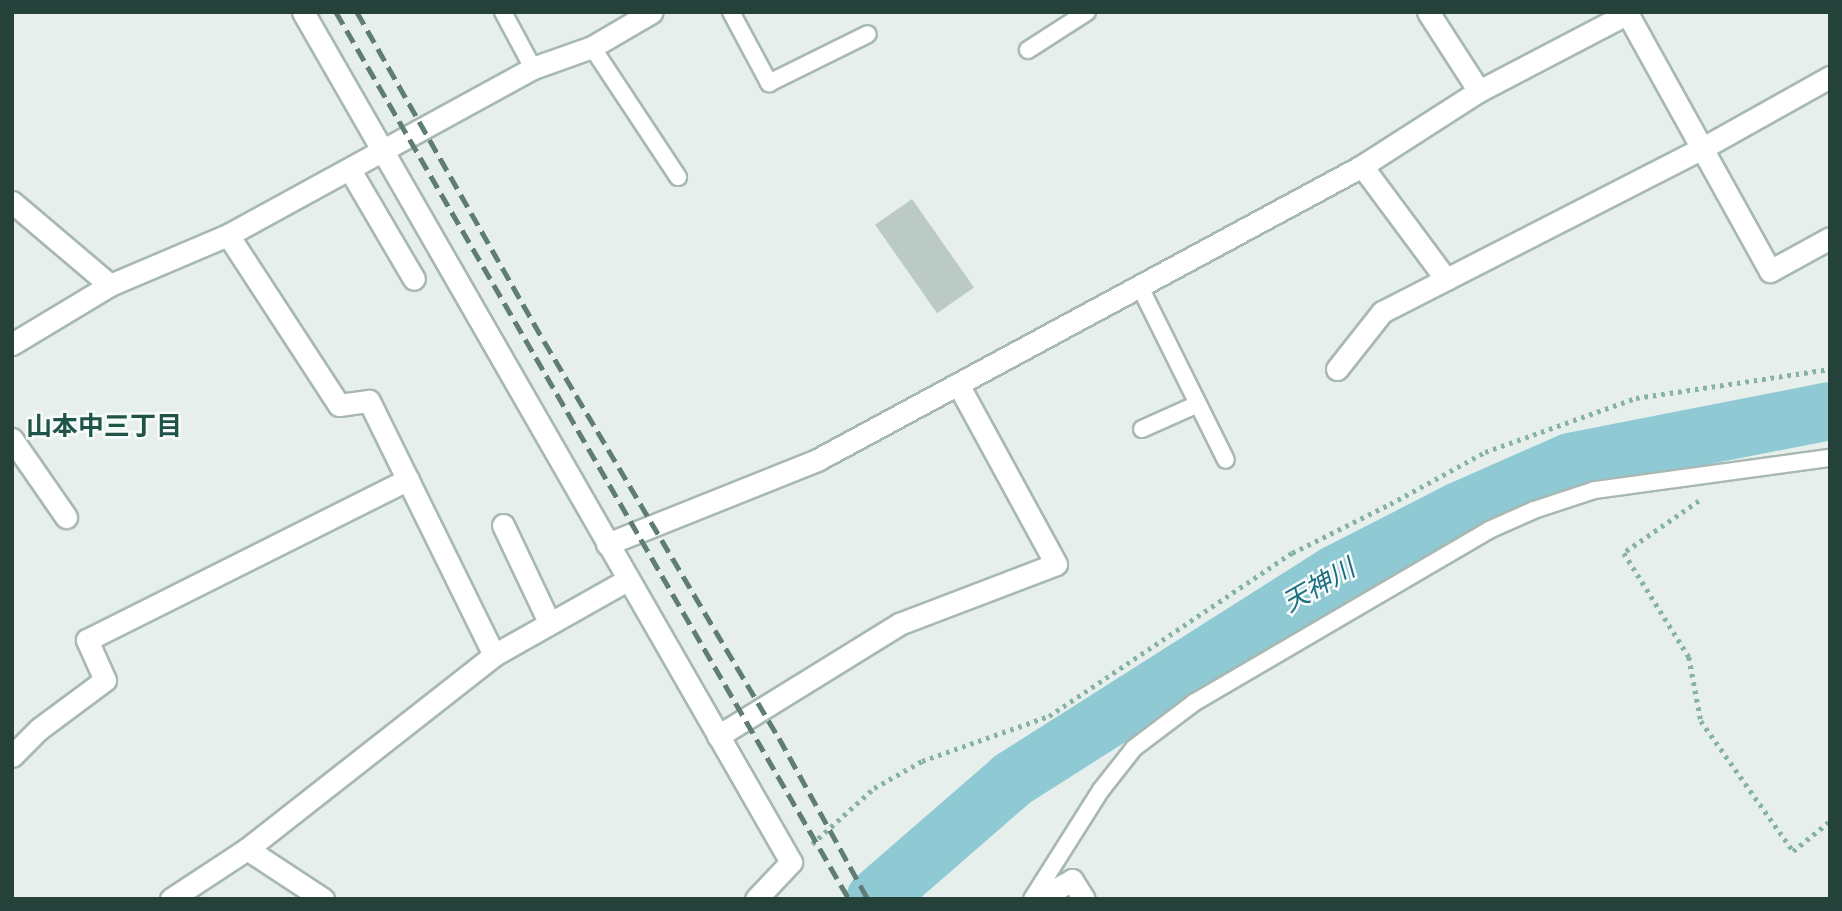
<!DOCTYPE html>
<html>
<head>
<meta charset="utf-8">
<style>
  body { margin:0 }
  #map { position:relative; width:1842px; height:911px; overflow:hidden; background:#e6efeb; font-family:"Fira Sans Condensed","Noto Sans JP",sans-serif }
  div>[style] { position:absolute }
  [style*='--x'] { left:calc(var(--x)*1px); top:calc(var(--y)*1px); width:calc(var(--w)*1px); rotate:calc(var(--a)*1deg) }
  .river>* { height:58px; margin:-29px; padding:0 29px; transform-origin:29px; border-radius:29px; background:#8ec9d4 }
  .building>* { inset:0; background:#bbcac4; transform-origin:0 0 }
  .path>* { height:4.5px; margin-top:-2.25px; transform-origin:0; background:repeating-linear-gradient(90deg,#86b3a5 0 3.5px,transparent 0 8.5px) }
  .roads { filter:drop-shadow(2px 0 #a8b8b2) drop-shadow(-2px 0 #a8b8b2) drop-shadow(0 2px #a8b8b2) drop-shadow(0 -2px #a8b8b2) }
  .service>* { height:16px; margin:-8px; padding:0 8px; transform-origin:8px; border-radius:8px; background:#fff }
  .minor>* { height:21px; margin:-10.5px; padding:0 10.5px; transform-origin:10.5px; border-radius:10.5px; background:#fff }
  .rail>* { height:5px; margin-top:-2.5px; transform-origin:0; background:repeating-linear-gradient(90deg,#5f7d75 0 14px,transparent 0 21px) }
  span { translate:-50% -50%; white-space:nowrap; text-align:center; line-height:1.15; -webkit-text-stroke:5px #f7fbf9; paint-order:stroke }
  .neighbourhood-label { font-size:26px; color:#1f5548; font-weight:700 }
  .water-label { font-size:26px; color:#1c6f80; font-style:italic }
  .frame { position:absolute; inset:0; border:14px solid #24423a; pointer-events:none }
</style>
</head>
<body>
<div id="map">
  <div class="river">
    <div style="--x:875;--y:899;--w:183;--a:-41"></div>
    <div style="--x:1013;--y:779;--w:383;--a:-32.4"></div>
    <div style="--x:1336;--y:574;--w:138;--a:-27.1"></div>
    <div style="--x:1459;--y:511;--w:121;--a:-23.8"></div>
    <div style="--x:1570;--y:462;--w:265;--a:-11.1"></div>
  </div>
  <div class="building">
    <div style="left:912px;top:199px;width:108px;height:45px;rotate:55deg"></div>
  </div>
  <div class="path">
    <div style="--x:1699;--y:501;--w:91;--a:145.3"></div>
    <div style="--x:1624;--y:553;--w:123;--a:58"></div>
    <div style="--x:1689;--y:657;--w:65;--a:79.4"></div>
    <div style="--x:1701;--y:721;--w:159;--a:54.7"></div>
    <div style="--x:1793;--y:851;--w:48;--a:-39"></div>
    <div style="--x:812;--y:844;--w:84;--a:-42.1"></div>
    <div style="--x:874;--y:788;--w:55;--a:-29.4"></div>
    <div style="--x:922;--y:761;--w:135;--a:-19.5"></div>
    <div style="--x:1049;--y:716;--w:293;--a:-33.9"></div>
    <div style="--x:1292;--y:553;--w:110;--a:-26.6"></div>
    <div style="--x:1390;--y:504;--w:108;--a:-28.7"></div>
    <div style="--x:1485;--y:452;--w:160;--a:-19.7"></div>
    <div style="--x:1636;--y:398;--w:196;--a:-8.5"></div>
  </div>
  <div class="roads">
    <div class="service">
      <div style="--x:503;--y:12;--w:64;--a:61.8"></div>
      <div style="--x:731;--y:12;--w:81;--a:61.8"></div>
      <div style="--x:769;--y:83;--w:110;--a:-26.3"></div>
      <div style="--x:592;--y:47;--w:156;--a:56.5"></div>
      <div style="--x:1028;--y:50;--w:70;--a:-32.8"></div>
      <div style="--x:1139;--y:285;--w:195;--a:63.6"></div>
      <div style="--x:1142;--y:429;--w:61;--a:-24.1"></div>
      <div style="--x:1032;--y:899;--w:129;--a:-57.7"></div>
      <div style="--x:1101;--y:790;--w:53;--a:-51.8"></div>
      <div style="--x:1134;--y:748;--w:76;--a:-37"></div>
      <div style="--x:1195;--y:702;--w:341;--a:-30.3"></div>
      <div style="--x:1489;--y:530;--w:49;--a:-24"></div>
      <div style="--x:1534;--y:510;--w:64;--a:-18.2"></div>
      <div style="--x:1595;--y:490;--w:237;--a:-7.8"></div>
    </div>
    <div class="minor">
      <div style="--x:303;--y:12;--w:980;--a:60.14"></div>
      <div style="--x:791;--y:862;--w:51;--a:133.4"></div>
      <div style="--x:1428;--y:12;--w:94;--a:57.2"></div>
      <div style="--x:1479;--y:91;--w:170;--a:-27.6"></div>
      <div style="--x:1627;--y:13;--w:295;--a:61"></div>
      <div style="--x:1770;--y:271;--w:68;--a:-28.8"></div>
      <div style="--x:1362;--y:166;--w:141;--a:53.4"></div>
      <div style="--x:350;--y:170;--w:126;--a:59.6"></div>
      <div style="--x:12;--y:202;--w:128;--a:40.3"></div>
      <div style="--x:228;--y:235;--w:203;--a:56.9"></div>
      <div style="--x:339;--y:405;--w:30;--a:-8"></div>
      <div style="--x:369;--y:401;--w:283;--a:63.8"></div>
      <div style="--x:494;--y:655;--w:153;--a:-29.4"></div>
      <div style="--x:12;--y:344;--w:114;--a:-31"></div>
      <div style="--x:110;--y:285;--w:128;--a:-23"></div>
      <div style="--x:228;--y:235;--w:348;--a:-28.7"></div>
      <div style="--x:533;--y:68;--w:63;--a:-19.6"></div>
      <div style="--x:592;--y:47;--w:69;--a:-30.3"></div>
      <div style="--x:1337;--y:369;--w:73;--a:-51.7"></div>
      <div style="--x:1382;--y:312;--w:358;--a:-27.1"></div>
      <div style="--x:1701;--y:149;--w:148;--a:-29.2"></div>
      <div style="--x:12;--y:439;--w:95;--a:55.3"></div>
      <div style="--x:503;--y:525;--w:107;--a:64.6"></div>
      <div style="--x:607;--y:544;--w:226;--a:-21.8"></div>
      <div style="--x:817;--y:460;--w:619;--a:-28.34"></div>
      <div style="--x:1362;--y:166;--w:139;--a:-32.7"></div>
      <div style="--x:718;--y:736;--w:213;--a:-31.7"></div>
      <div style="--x:899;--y:624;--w:168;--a:-20.9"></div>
      <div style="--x:1056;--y:564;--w:205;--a:-118.6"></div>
      <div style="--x:12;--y:756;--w:38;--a:-45"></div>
      <div style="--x:39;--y:729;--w:82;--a:-36.6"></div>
      <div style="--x:105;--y:680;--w:44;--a:-114.2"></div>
      <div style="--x:87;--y:640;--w:359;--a:-26.6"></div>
      <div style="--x:247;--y:849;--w:91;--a:33.3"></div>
      <div style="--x:171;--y:899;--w:91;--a:-33.3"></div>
      <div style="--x:247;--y:849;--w:314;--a:-38.1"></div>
      <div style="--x:1038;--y:899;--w:39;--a:-29"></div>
      <div style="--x:1072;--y:880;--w:22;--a:58"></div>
    </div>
  </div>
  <div class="rail">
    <div style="--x:336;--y:12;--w:1025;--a:59.96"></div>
    <div style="--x:357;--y:12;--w:378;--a:60.4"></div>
    <div style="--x:544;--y:341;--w:461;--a:59.4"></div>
    <div style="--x:779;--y:738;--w:184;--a:61.1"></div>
  </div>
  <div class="neighbourhood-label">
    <span style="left:104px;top:427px">山本中三丁目</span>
  </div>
  <div class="water-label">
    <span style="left:1319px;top:586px;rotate:-30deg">天神川</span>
  </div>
  <div class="frame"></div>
</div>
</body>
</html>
